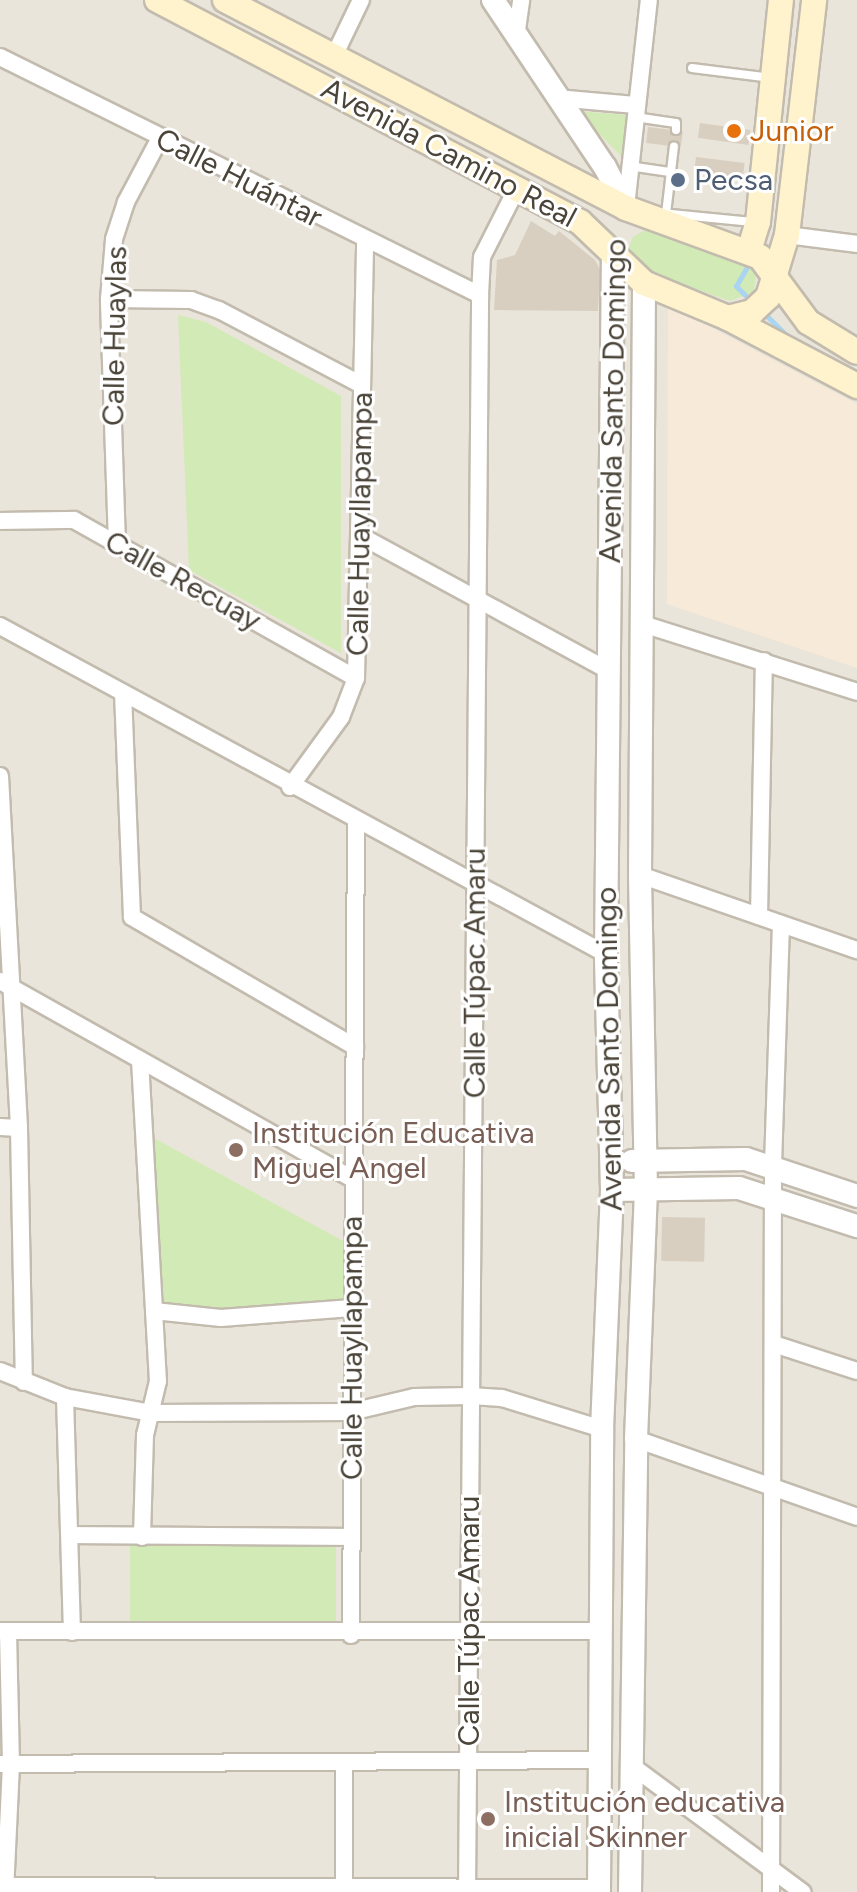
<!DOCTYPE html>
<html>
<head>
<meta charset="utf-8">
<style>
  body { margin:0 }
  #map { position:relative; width:857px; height:1892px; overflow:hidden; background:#f6f3ec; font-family:Figtree,sans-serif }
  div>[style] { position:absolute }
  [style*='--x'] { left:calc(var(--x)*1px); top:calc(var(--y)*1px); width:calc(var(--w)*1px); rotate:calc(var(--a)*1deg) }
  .residential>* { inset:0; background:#eae5da; transform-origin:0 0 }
  .commercial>* { inset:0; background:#f7ead8 }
  .green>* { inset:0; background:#d2eab5; transform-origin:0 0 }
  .stream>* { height:5px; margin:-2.5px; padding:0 2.5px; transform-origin:2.5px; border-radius:2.5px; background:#a9d4f2 }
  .building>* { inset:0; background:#d8cfc1; transform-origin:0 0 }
  .roads { filter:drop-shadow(2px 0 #c2bbae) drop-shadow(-2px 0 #c2bbae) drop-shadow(0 2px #c2bbae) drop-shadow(0 -2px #c2bbae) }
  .service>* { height:8px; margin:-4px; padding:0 4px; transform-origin:4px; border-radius:4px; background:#fff }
  .minor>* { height:16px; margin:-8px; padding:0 8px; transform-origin:8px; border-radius:8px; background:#fff }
  .tertiary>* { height:22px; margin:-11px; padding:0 11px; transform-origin:11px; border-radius:11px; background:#fff }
  .secondary>* { height:24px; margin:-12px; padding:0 12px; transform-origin:12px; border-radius:12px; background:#fff3cd }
  .dots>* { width:22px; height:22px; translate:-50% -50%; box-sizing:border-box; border:4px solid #fff; border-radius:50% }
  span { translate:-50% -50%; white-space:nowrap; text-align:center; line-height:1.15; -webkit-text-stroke:6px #fff; paint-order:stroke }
  .food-label { font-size:30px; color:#c56008 }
  .left { translate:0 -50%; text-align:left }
  .street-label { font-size:30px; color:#4b4439 }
  .service-label { font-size:30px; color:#4e5e75 }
  .education-label { font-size:30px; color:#785e54 }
</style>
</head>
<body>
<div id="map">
  <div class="residential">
    <div style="left:0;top:0;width:857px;height:1892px"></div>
  </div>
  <div class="commercial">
    <div style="clip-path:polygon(668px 305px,857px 404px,857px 668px,667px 604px)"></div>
  </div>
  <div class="green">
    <div style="clip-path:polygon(577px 111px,627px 115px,621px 156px)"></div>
    <div style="clip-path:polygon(645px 230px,747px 263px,756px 273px,754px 292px,730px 301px,642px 270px,628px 249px,633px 237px)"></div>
    <div style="clip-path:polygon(178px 315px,206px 322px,341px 396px,341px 653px,189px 570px)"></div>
    <div style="clip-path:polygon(152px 1137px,345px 1242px,345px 1300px,221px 1311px,162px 1306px)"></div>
    <div style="left:336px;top:1540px;width:88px;height:206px;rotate:90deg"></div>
  </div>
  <div class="stream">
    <div style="--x:751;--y:260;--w:30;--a:120"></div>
    <div style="--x:736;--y:286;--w:24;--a:45"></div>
    <div style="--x:763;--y:312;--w:38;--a:45"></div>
  </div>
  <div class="building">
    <div style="left:700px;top:123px;width:51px;height:15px;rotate:8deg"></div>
    <div style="left:648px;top:127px;width:35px;height:16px;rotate:7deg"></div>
    <div style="left:696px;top:157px;width:49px;height:15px;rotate:7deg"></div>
    <div style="clip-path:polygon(531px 221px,555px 236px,559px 231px,595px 260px,600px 270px,598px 311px,494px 310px,497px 260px,515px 255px)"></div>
    <div style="left:662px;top:1217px;width:43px;height:44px;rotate:1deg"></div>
  </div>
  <div class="roads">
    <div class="service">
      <div style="--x:692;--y:68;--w:80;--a:7.2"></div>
      <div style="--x:635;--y:117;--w:41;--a:8.3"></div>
      <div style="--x:676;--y:123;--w:7;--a:90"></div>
      <div style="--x:629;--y:166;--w:41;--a:8.3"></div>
      <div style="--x:666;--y:214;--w:68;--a:-83.3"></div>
      <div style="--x:671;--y:214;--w:82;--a:5.6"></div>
    </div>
    <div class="minor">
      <div style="--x:516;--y:37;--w:37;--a:-82"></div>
      <div style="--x:334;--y:56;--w:62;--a:-64.3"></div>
      <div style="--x:0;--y:57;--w:536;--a:26.37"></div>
      <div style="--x:556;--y:98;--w:80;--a:5"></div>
      <div style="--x:626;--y:207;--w:208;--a:-83.7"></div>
      <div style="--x:787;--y:235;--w:71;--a:7.3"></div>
      <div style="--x:109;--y:299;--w:82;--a:0.7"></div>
      <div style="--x:191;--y:300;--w:30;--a:20"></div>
      <div style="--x:219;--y:310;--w:161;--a:27.7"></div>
      <div style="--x:0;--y:521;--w:74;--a:-0.8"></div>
      <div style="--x:74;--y:520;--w:323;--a:29.3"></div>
      <div style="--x:359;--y:535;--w:287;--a:28.5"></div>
      <div style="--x:117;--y:544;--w:245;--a:-91.9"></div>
      <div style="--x:109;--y:299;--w:60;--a:-85.2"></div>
      <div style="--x:114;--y:239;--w:39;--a:-72"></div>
      <div style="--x:126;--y:202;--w:72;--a:-62"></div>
      <div style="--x:646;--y:625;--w:221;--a:17.6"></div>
      <div style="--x:0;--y:626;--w:689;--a:28.42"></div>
      <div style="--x:123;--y:693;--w:224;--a:87.7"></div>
      <div style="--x:132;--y:917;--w:258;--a:30.2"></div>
      <div style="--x:0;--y:776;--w:353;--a:86.9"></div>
      <div style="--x:19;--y:1128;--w:254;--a:88.9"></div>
      <div style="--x:290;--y:787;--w:87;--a:-53.9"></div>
      <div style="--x:341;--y:717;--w:42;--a:-69"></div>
      <div style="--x:356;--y:678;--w:437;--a:-88.8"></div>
      <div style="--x:640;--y:875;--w:230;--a:19.1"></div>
      <div style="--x:759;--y:916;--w:255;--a:-88.9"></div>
      <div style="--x:0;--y:981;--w:406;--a:29.3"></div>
      <div style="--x:140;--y:1060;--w:322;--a:86.8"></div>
      <div style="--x:158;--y:1381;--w:56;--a:103.5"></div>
      <div style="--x:145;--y:1435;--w:102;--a:91.7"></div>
      <div style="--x:0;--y:1127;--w:19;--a:3"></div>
      <div style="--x:154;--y:1311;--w:67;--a:6"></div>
      <div style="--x:221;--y:1318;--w:131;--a:-4.4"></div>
      <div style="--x:774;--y:1344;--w:87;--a:18"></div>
      <div style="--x:0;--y:1371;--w:70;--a:21.8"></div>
      <div style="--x:65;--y:1397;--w:87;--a:10.5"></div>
      <div style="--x:151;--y:1413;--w:200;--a:-0.3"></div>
      <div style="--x:351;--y:1412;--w:65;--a:-13.4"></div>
      <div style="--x:414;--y:1397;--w:57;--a:-1"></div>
      <div style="--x:471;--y:1396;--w:31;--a:4"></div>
      <div style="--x:502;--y:1398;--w:105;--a:17.2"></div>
      <div style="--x:65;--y:1397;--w:235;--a:88.3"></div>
      <div style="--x:636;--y:1439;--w:234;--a:19.4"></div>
      <div style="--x:71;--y:1535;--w:280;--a:0.4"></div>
      <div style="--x:0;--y:1631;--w:599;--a:0"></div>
      <div style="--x:351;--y:1635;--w:815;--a:-89.65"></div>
      <div style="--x:0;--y:1764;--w:599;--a:-0.38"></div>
      <div style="--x:632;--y:1766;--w:212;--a:36.5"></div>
      <div style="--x:0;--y:1886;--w:599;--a:0.19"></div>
      <div style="--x:5;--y:1892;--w:128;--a:-87.3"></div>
      <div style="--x:11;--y:1764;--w:132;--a:-91.3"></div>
      <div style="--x:344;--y:1892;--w:127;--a:-90"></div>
      <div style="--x:467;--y:1892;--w:1597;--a:-89.53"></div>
      <div style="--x:480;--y:295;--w:38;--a:-87"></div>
      <div style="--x:482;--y:257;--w:80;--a:-63.1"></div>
      <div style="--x:771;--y:1892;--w:727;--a:-89.84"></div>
      <div style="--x:773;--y:1165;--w:241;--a:-88.1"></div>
    </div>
    <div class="tertiary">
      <div style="--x:493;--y:0;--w:201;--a:56.2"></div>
      <div style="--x:605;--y:167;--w:46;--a:62.9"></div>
      <div style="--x:632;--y:1161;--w:114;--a:-1"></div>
      <div style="--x:746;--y:1159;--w:117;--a:18.4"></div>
      <div style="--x:612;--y:1190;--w:127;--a:-0.9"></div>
      <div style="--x:739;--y:1188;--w:124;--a:17.9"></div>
      <div style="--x:599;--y:1892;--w:463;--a:-89.6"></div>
      <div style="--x:602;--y:1429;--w:239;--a:-87.6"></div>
      <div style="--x:612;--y:1190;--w:236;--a:-91.5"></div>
      <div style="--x:606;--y:954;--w:701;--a:-89.43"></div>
      <div style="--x:630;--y:1892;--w:453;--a:-89.2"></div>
      <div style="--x:636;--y:1439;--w:250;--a:-87.7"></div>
      <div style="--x:646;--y:1189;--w:314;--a:-91.1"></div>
      <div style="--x:640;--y:875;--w:592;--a:-89.61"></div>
    </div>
    <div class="secondary">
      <div style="--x:157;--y:0;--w:478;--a:27.7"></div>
      <div style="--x:580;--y:222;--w:88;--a:43.6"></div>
      <div style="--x:644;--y:283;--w:91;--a:22.6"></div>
      <div style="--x:728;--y:318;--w:146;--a:27.8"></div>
      <div style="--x:225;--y:0;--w:452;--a:27.4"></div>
      <div style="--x:626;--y:208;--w:143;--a:20.1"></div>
      <div style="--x:760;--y:257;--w:81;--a:53.6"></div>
      <div style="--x:808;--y:322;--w:57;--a:31.5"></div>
      <div style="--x:749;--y:251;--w:30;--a:-73"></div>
      <div style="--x:758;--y:222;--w:223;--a:-84.1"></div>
      <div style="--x:728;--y:318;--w:25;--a:-14"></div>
      <div style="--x:752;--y:312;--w:22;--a:-43"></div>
      <div style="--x:768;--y:297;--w:65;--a:-73"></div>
      <div style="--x:787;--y:235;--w:237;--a:-83.4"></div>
    </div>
  </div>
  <div class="dots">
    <div style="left:734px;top:131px;background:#e8710a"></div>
    <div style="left:678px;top:180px;background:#5c6f8a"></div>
    <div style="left:236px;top:1150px;background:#8d6e63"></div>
    <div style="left:488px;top:1819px;background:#8d6e63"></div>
  </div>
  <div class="food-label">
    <span class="left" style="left:750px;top:131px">Junior</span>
  </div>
  <div class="street-label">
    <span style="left:449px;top:153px;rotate:28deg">Avenida Camino Real</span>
    <span style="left:239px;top:178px;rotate:27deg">Calle Huántar</span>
    <span style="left:115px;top:336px;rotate:-89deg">Calle Huaylas</span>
    <span style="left:613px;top:401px;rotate:-89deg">Avenida Santo Domingo</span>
    <span style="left:360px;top:524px;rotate:-89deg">Calle Huayllapampa</span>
    <span style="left:183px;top:581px;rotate:29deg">Calle Recuay</span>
    <span style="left:475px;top:973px;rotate:-90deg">Calle Túpac Amaru</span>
    <span style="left:609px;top:1049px;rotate:-91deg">Avenida Santo Domingo</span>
    <span style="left:352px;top:1348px;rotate:-90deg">Calle Huayllapampa</span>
    <span style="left:469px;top:1621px;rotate:-90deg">Calle Túpac Amaru</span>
  </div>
  <div class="service-label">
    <span class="left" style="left:694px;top:180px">Pecsa</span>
  </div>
  <div class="education-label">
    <span class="left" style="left:252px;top:1150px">Institución Educativa<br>Miguel Angel</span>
    <span class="left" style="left:504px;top:1819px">Institución educativa<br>inicial Skinner</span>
  </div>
</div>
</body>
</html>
